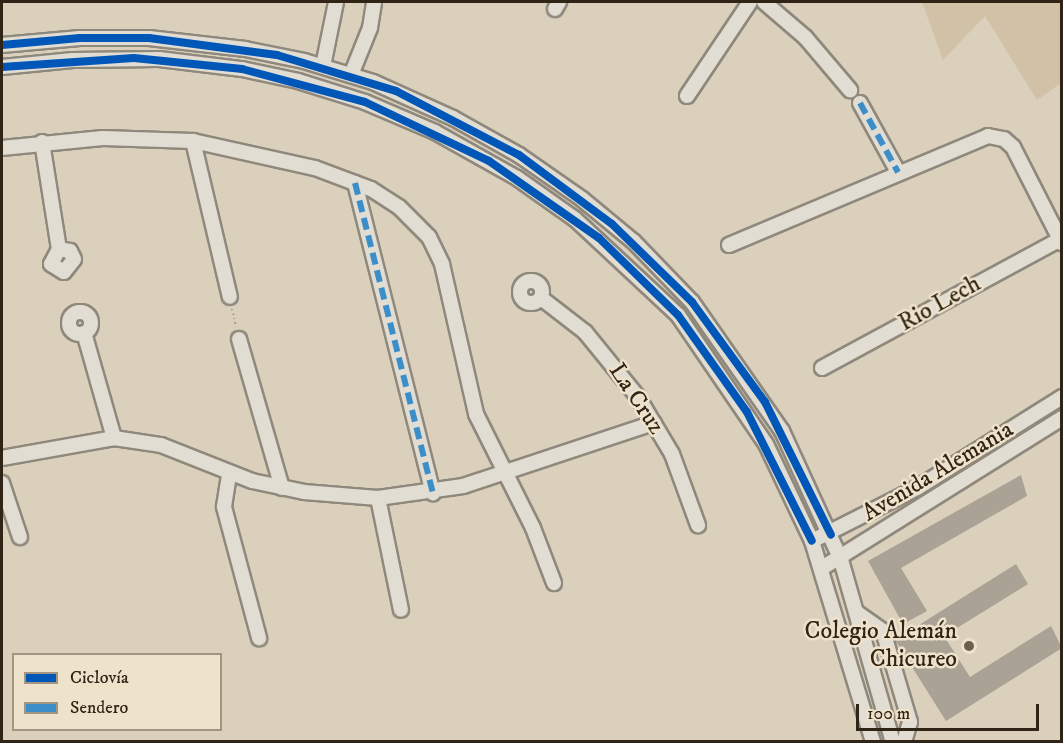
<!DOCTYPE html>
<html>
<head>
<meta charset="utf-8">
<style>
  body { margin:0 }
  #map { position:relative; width:1063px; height:743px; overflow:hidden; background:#dad0bc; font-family:"IM FELL DW Pica",serif }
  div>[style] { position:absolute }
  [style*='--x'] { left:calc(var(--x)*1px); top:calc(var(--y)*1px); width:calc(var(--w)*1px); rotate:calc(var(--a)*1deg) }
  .green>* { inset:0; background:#d0c1a7 }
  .building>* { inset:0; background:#aaa294 }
  .path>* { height:2px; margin-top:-1px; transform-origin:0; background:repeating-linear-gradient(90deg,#a29d94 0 1.5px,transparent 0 4.5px) }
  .roads { filter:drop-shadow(2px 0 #8f887c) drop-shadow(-2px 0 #8f887c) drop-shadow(0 2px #8f887c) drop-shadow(0 -2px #8f887c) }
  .minor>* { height:14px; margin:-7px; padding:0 7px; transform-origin:7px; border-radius:7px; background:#e2ddd3 }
  .minor>.ring { margin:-7px; padding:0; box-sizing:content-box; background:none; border:14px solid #e2ddd3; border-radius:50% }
  .quiet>* { height:6px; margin-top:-3px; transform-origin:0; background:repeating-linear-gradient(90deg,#3c8ec8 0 12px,transparent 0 18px) }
  .cycleway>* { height:8px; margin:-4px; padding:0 4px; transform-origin:4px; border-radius:4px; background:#0057b8 }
  .dots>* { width:16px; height:16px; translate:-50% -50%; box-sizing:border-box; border:3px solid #efe2cb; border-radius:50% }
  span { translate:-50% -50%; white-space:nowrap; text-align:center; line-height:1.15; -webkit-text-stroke:5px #efe2cb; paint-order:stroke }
  .street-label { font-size:24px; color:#2f2416 }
  .poi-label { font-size:24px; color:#2f2416 }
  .right { translate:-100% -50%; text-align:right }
  .frame { position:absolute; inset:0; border:3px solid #2f2416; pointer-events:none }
  .legend { position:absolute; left:12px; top:653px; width:210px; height:78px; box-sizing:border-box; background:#efe2cb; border:2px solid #a29683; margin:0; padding:8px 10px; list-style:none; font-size:18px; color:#2f2416 }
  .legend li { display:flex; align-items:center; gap:12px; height:30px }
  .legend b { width:30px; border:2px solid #a29683 }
  .scale { position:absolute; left:856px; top:704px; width:183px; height:27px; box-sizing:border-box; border:3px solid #2f2416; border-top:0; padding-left:8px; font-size:18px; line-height:21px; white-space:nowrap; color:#2f2416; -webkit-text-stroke:4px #efe2cb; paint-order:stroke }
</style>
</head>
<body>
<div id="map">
  <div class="green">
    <div style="clip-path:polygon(922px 2px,1061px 2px,1061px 83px,1037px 100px,985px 16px,943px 60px)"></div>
  </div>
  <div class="building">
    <div style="clip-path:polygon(1021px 475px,1027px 496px,901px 568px,927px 611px,903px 624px,868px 561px)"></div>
    <div style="clip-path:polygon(1016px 564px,1028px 584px,944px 636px,970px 677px,1051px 626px,1062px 648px,946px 721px,895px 640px)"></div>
  </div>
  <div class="path">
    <div style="--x:232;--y:309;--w:18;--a:77"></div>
  </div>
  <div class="roads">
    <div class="minor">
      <div style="--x:764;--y:2;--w:54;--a:40.5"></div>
      <div style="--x:805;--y:37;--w:70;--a:49.7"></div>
      <div style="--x:555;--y:9;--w:8;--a:-60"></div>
      <div style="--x:2;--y:45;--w:78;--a:-5.1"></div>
      <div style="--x:80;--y:38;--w:69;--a:0"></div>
      <div style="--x:149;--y:38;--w:97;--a:6.5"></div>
      <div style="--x:245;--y:49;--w:60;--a:11.5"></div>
      <div style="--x:304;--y:61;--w:72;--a:16.9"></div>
      <div style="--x:373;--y:82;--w:88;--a:24.2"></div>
      <div style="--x:453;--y:118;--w:76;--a:29.3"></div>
      <div style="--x:519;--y:155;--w:77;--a:34.9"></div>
      <div style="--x:582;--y:199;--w:67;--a:39.6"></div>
      <div style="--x:634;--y:242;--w:83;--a:46"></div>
      <div style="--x:692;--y:302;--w:157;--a:55.1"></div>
      <div style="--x:782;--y:431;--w:142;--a:65.4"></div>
      <div style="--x:841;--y:560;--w:189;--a:74.1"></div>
      <div style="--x:323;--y:66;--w:65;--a:-78.5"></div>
      <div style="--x:2;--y:67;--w:71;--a:-5.6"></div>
      <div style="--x:73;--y:60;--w:86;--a:-0.7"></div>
      <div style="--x:159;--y:59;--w:84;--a:6.9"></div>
      <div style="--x:242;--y:69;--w:57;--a:12.1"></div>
      <div style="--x:298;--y:81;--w:70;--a:17.4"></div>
      <div style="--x:365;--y:102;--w:76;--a:23.2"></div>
      <div style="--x:435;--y:132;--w:94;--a:29.3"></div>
      <div style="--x:517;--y:178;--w:71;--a:35.3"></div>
      <div style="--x:575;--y:219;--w:141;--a:43"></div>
      <div style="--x:678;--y:315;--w:156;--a:55.7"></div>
      <div style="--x:766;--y:444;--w:107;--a:64.6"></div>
      <div style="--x:812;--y:541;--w:210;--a:73.1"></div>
      <div style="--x:351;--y:75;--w:51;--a:-68"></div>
      <div style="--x:370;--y:28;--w:26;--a:-81"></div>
      <div style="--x:687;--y:96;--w:113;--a:-56.2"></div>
      <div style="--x:860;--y:103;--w:79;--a:61.2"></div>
      <div style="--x:193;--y:141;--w:160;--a:76.7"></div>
      <div style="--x:42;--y:142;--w:108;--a:81"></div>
      <div style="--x:59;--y:249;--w:17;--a:118"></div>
      <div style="--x:51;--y:264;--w:15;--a:32"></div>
      <div style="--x:64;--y:272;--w:16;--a:-52"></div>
      <div style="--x:74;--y:259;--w:9;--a:-117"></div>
      <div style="--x:70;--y:251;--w:11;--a:-170"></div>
      <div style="--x:2;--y:148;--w:101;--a:-5.7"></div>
      <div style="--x:103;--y:138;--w:90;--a:1.9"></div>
      <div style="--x:193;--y:141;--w:125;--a:12.5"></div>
      <div style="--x:315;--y:168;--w:60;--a:20.6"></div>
      <div style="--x:371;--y:189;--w:33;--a:33"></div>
      <div style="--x:399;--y:207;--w:42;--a:45"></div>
      <div style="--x:429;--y:237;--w:30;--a:64"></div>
      <div style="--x:442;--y:264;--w:154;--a:77.2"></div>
      <div style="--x:476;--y:414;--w:127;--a:63.4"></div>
      <div style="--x:533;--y:528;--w:59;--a:69.1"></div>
      <div style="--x:355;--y:183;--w:320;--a:75.9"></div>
      <div style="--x:729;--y:245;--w:281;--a:-22.8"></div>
      <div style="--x:988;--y:136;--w:16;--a:11"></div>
      <div style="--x:1004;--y:139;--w:12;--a:42"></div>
      <div style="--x:1013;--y:147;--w:108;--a:63"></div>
      <div class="ring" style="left:520px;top:281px;width:8px;height:8px"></div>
      <div style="--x:541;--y:298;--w:56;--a:37.7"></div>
      <div style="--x:585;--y:332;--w:84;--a:50.8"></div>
      <div style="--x:638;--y:397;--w:66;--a:59.2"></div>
      <div style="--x:672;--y:454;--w:76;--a:69.9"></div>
      <div class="ring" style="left:69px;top:312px;width:8px;height:8px"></div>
      <div style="--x:239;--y:339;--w:155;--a:73.9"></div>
      <div style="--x:822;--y:368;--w:269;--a:-28.4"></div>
      <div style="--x:114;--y:438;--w:48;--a:8.5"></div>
      <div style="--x:161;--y:445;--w:98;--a:21.6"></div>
      <div style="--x:252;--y:481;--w:53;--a:11.9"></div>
      <div style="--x:304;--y:492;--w:74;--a:4.6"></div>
      <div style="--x:378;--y:498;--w:86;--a:-8"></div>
      <div style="--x:463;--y:486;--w:201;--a:-18.3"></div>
      <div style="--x:2;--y:458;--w:114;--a:-10.1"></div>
      <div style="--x:114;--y:438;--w:109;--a:-105.9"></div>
      <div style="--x:229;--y:475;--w:32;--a:99"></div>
      <div style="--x:224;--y:507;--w:136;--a:75"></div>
      <div style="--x:2;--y:483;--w:57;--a:71.6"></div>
      <div style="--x:378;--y:498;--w:114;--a:78.4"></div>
      <div style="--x:812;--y:541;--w:118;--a:-26.8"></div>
      <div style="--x:917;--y:488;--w:171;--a:-32.1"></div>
      <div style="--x:822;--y:568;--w:283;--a:-32"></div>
      <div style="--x:856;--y:612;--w:33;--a:35"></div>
      <div style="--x:883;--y:631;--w:95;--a:73.5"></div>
      <div style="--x:910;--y:722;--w:21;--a:107"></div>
    </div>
  </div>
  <div class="quiet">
    <div style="--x:860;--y:103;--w:79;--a:61.2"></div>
    <div style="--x:355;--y:183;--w:320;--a:75.9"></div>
  </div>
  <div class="cycleway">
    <div style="--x:2;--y:45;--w:78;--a:-5.1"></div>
    <div style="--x:80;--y:38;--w:69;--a:0"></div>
    <div style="--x:149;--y:38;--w:129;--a:7.6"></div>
    <div style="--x:277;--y:55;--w:124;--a:16.8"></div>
    <div style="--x:396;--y:91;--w:139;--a:27.5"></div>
    <div style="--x:519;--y:155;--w:116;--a:36.6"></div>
    <div style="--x:612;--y:224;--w:112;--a:44.3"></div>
    <div style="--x:692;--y:302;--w:124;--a:53.9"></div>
    <div style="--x:765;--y:402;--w:148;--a:63.6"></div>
    <div style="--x:2;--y:67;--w:132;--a:-3.9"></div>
    <div style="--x:134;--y:58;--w:109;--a:5.8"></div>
    <div style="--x:242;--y:69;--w:127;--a:15"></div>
    <div style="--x:365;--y:102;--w:137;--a:25.4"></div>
    <div style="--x:489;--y:161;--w:134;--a:35"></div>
    <div style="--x:599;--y:238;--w:110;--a:44.3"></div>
    <div style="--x:678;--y:315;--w:119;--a:54.6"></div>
    <div style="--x:747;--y:412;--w:144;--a:63.3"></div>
  </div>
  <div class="dots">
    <div style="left:969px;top:646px;background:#6b6050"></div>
  </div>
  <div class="street-label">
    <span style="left:940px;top:304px;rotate:-29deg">Rio Lech</span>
    <span style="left:636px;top:399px;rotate:56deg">La Cruz</span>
    <span style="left:938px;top:472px;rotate:-31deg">Avenida Alemania</span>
  </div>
  <div class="poi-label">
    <span class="right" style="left:957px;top:646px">Colegio Alemán<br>Chicureo</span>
  </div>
  <div class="frame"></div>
  <ul class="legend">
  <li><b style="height:8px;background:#0057b8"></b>Ciclovía</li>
  <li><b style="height:8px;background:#3c8ec8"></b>Sendero</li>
  </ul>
  <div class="scale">100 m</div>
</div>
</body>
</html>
